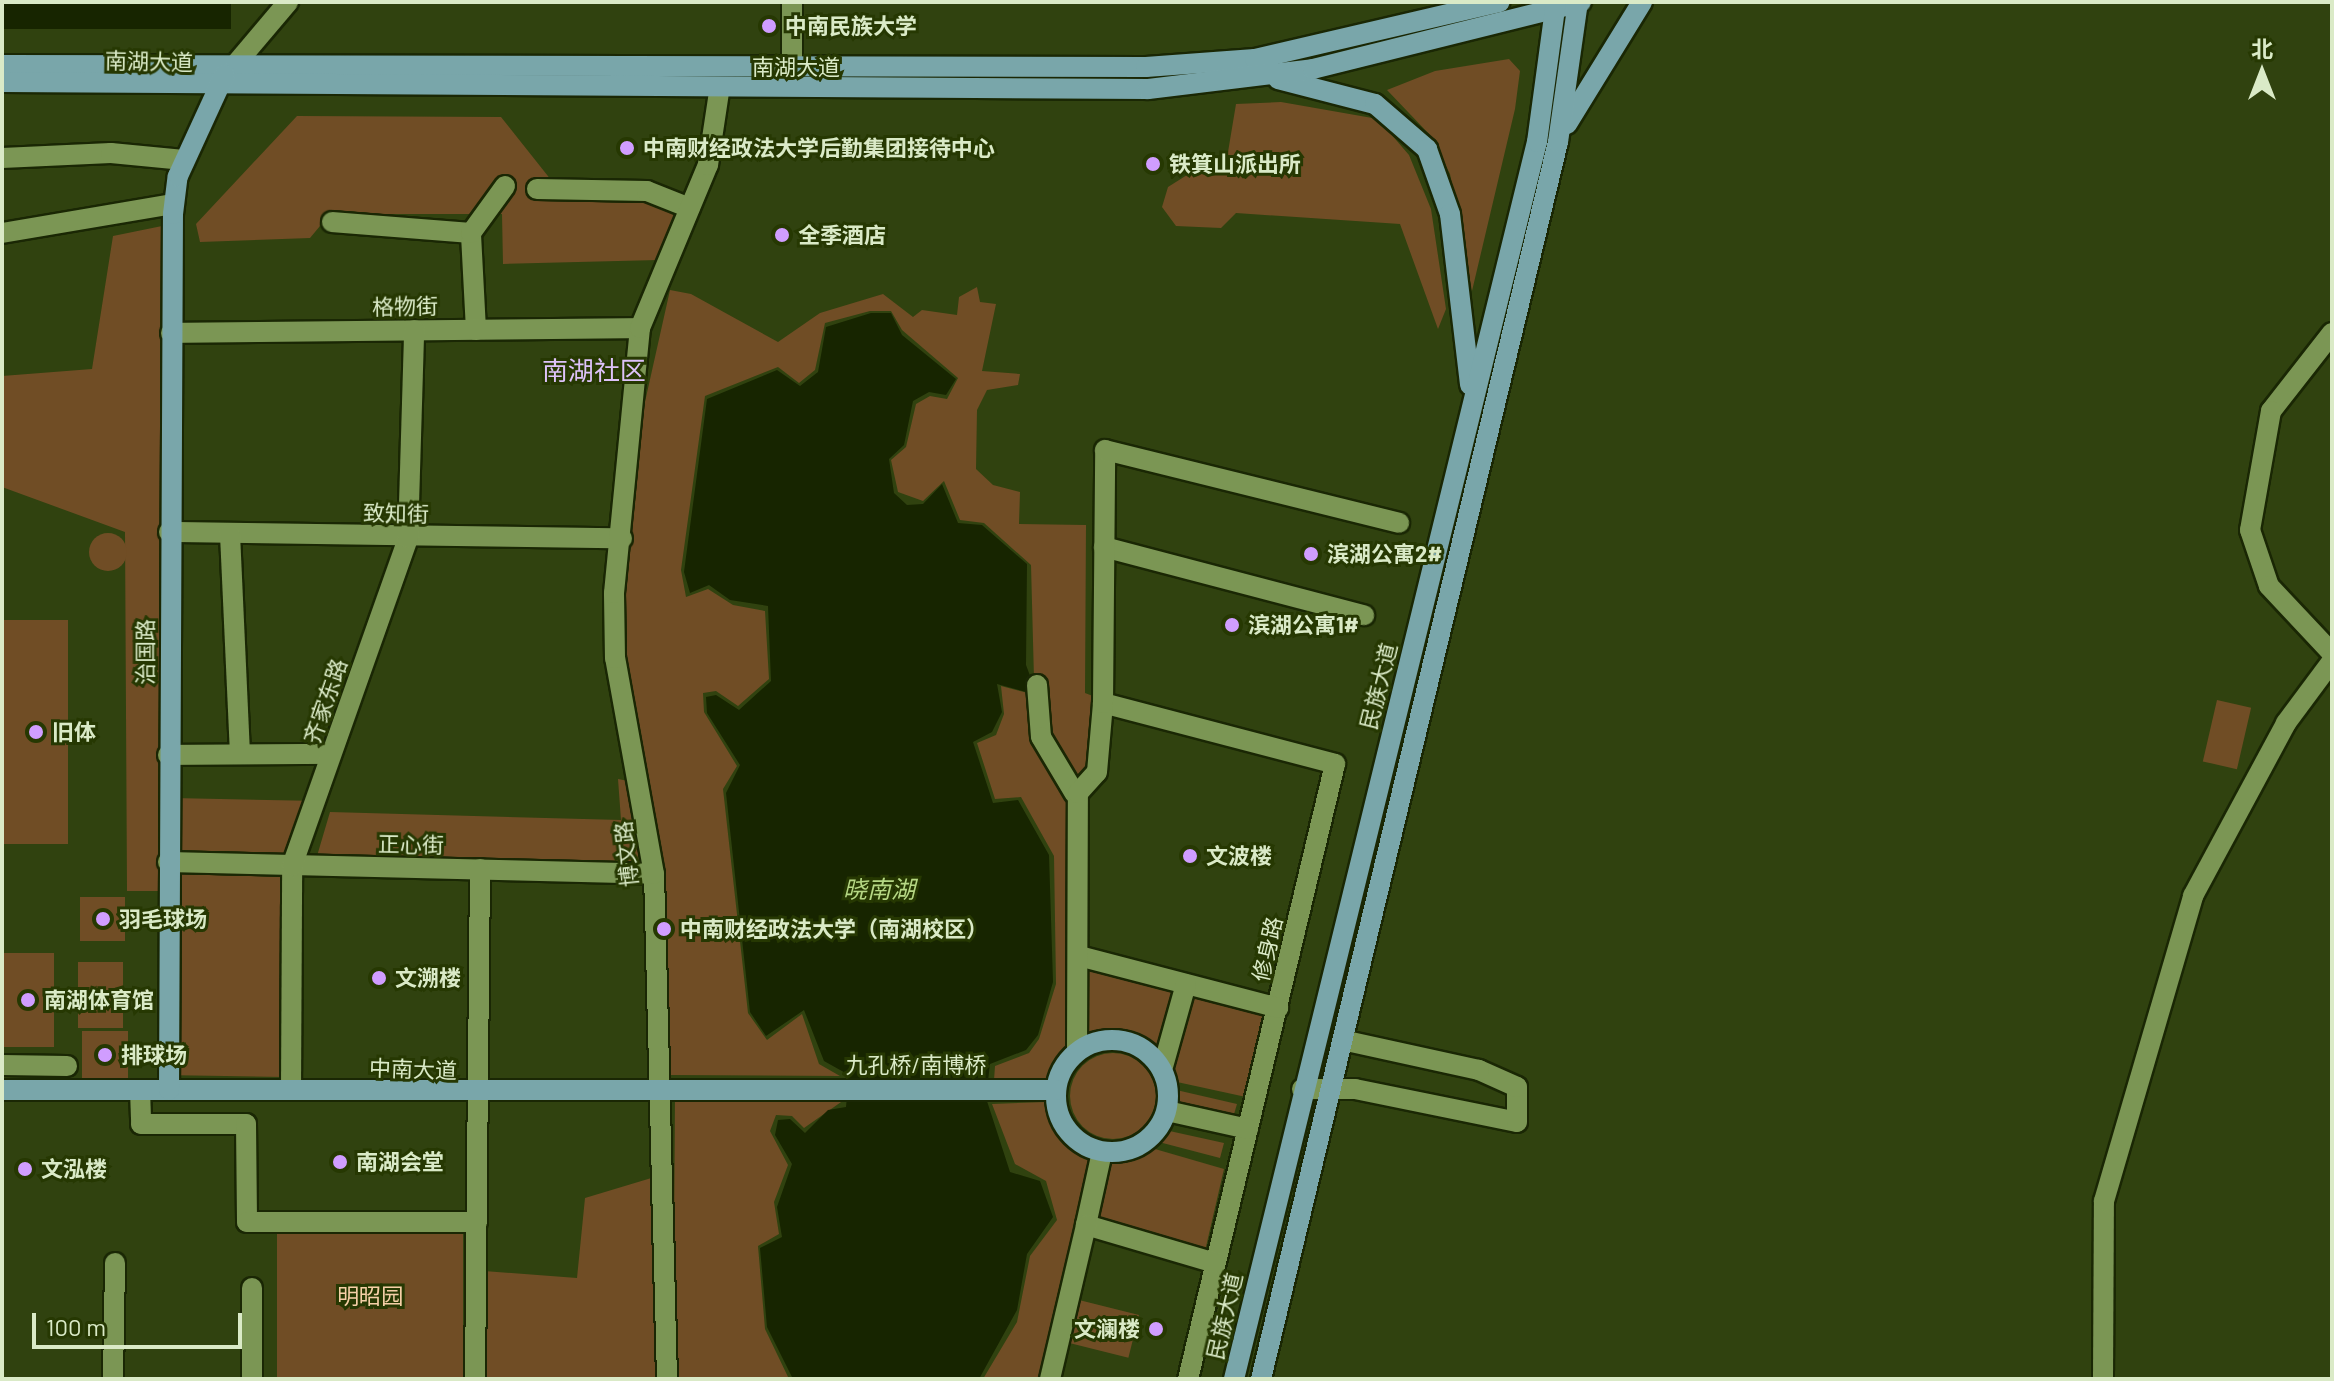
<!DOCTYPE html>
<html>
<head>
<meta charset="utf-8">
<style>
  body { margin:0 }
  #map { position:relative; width:2334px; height:1381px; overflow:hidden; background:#30420f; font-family:Barlow,"Noto Sans SC",sans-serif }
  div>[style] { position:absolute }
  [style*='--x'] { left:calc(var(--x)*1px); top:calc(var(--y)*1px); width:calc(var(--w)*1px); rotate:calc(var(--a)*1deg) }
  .green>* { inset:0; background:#704d25; transform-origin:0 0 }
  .round { border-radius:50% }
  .water>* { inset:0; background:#172500; transform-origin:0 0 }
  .roads { filter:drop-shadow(2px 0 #1a2704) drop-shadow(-2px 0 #1a2704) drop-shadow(0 2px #1a2704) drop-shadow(0 -2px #1a2704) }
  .minor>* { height:20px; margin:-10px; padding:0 10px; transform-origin:10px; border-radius:10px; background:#7b9654 }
  .major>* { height:20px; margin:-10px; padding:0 10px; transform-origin:10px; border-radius:10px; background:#79a6aa }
  .major>.ring { margin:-10px; padding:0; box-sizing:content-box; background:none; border:20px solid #79a6aa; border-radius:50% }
  .dots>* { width:22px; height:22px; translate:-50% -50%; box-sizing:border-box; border:4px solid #263802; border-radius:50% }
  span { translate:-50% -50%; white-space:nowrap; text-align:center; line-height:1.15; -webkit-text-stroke:6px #263802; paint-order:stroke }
  .poi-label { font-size:22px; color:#daeac7; font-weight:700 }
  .left { translate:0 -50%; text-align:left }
  .right { translate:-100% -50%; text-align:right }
  .street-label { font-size:22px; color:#daeac7 }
  .park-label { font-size:22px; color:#f6cfa7 }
  .water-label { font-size:24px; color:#b5d784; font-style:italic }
  .quarter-label { font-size:26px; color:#ddc2f9 }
  .frame { position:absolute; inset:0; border:4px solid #daeac7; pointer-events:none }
  .north { position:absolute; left:2222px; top:32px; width:80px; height:80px; -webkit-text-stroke:6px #263802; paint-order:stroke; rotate:0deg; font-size:22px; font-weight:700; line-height:32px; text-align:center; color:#daeac7 }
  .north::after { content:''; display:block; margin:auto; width:28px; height:36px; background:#daeac7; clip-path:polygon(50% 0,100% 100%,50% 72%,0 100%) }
  .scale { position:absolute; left:32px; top:1313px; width:210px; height:36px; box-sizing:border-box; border:4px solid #daeac7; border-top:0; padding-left:10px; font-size:24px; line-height:28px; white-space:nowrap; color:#daeac7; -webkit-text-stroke:6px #263802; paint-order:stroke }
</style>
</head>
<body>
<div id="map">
  <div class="green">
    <div style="clip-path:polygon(1509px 59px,1520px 71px,1515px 109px,1472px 291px,1450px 174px,1429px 134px,1387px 90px,1435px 71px)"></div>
    <div style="clip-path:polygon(1281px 102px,1378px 119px,1409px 155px,1431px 209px,1446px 309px,1438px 329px,1400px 224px,1236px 213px,1221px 228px,1176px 226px,1162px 207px,1168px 187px,1187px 175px,1225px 170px,1236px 104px)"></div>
    <div style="clip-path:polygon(297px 116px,501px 117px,563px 195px,647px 191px,691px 205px,658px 260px,503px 264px,502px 214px,330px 214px,310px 238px,200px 242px,196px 224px)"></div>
    <div style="clip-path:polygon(167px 225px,162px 869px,283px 871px,284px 1077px,162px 1075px,161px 891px,127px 891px,125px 532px,2px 487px,2px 376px,92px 369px,113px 236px)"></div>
    <div style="clip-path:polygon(977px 287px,980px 302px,996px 304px,982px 371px,1020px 374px,1018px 385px,987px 390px,977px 410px,976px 469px,993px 485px,1020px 492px,1019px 524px,1086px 525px,1085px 693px,1098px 698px,1093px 768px,1075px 795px,1072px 1043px,1049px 1080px,994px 1080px,995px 1066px,1029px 1053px,1039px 1039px,1056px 984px,1054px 856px,1021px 797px,995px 799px,977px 743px,996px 735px,1004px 714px,1001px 686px,1028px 693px,1034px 679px,1031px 565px,984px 523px,960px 520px,944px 481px,923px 501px,898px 492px,891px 460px,906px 447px,916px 404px,930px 396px,947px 399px,958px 378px,902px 330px,891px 311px,870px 311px,825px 323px,815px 370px,799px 383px,778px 367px,705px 396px,681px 570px,686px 597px,708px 589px,733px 605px,765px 611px,769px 679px,738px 706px,716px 691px,703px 693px,704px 712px,737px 766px,723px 789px,748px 1013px,767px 1040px,802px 1014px,819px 1064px,840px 1076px,671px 1075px,658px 866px,620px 655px,620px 593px,636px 442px,670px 290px,691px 294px,778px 342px,820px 313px,883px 294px,913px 317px,922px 310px,957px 315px,959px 297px)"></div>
    <div class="round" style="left:89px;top:533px;width:38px;height:38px"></div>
    <div style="left:2px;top:620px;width:66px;height:224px"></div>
    <div style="left:2217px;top:700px;width:35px;height:63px;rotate:13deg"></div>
    <div style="clip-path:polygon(618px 779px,634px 782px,639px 866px,317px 856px,330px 812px,621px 820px)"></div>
    <div style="clip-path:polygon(172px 798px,320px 801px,302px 856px,172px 858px)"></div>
    <div style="left:125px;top:897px;width:44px;height:45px;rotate:90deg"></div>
    <div style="left:2px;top:953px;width:52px;height:94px"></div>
    <div style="left:78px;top:962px;width:45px;height:66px"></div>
    <div style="clip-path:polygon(1083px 962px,1180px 988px,1160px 1051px,1119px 1030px,1083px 1037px)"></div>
    <div style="clip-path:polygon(1189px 990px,1270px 1011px,1246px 1097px,1177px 1082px,1169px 1064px)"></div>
    <div style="left:82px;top:1031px;width:46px;height:48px"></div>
    <div class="round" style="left:1070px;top:1053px;width:86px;height:86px"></div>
    <div style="clip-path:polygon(1172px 1089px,1237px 1104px,1232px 1121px,1172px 1105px)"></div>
    <div style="clip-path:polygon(675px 1096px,844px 1100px,804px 1128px,792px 1116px,776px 1115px,770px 1131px,788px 1165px,774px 1202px,779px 1234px,758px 1246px,765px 1329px,789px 1379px,673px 1379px)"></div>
    <div style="clip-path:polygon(1046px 1102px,1058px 1137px,1092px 1160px,1043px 1379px,983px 1379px,1017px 1322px,1030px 1256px,1057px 1220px,1046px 1181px,1015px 1164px,992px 1104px)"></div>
    <div style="clip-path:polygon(1165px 1130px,1224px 1143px,1220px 1158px,1155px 1141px)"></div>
    <div style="clip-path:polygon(1155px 1149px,1224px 1169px,1205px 1251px,1098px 1218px,1111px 1162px)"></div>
    <div style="clip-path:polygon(658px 1176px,658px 1379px,482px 1379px,484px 1271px,577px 1278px,585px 1198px)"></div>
    <div style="left:277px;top:1213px;width:186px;height:166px"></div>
    <div style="left:1075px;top:1299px;width:66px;height:44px;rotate:14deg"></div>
  </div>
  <div class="water">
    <div style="left:2px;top:2px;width:229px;height:27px"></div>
    <div style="clip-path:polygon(871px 313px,891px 313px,902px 335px,956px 379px,946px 395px,929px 392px,913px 401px,904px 445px,889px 459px,894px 493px,907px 505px,923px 504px,942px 484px,958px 523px,982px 525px,1027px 564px,1026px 665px,1032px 681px,1026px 692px,997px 684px,1002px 712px,992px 732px,973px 742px,993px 803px,1018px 800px,1049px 855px,1053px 982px,1038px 1035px,1026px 1050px,990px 1064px,986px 1098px,1010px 1172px,1040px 1181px,1053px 1217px,1027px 1254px,1017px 1310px,979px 1379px,793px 1379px,767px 1327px,760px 1248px,782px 1237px,777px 1207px,792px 1164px,775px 1135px,778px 1120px,790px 1119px,805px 1133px,828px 1110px,846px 1107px,849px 1075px,824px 1061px,804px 1010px,766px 1036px,750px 1012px,726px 793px,740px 765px,707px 713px,706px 697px,716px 695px,739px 710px,771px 681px,768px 606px,730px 600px,709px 585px,690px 593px,684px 572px,707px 399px,777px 370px,800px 386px,818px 372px,826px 327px)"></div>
  </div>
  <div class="roads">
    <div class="minor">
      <div style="--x:234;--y:66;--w:84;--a:-49.8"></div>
      <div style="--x:792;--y:68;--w:66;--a:-90"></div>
      <div style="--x:2;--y:158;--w:109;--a:-2.6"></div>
      <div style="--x:111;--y:153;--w:73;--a:5.5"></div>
      <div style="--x:537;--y:189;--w:110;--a:1"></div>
      <div style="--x:647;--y:191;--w:46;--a:21.6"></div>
      <div style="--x:332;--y:222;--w:139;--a:4.5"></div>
      <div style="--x:2;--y:233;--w:174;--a:-9.6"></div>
      <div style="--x:476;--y:330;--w:97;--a:-93"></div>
      <div style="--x:471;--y:233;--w:58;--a:-54.1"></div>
      <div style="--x:171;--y:333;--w:469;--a:-0.6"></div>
      <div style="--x:2332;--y:333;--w:99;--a:128"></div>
      <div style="--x:2271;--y:411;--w:121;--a:100"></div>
      <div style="--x:2250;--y:530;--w:59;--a:71.3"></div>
      <div style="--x:2269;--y:586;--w:92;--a:46.8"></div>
      <div style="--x:169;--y:532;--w:453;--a:0.8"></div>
      <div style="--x:230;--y:534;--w:217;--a:87.4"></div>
      <div style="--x:1104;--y:547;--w:269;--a:14.7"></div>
      <div style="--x:1037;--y:685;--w:52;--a:85.6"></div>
      <div style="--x:1041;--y:737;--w:66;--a:59.2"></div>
      <div style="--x:1103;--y:703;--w:240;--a:14.7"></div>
      <div style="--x:1335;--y:764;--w:632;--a:103.44"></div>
      <div style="--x:168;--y:755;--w:163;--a:-0.4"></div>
      <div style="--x:168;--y:862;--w:486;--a:1.4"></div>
      <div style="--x:1079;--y:956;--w:206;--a:14.6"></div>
      <div style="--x:1077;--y:1051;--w:258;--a:-89.8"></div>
      <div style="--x:1078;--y:793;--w:28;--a:-48"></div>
      <div style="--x:1097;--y:772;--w:69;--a:-85"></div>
      <div style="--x:1103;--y:703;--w:253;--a:-89.5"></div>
      <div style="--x:1105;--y:450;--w:303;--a:13.9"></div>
      <div style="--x:2;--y:1065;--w:65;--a:0.9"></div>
      <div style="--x:1162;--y:1070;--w:89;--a:-74.4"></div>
      <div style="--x:1302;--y:1089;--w:53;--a:0"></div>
      <div style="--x:1355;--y:1089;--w:165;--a:11.5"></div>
      <div style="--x:1517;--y:1122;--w:35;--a:-90"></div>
      <div style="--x:1517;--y:1087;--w:42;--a:-155.9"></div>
      <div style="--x:1479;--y:1070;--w:139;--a:-167.6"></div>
      <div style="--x:140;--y:1090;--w:34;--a:88"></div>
      <div style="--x:141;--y:1124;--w:105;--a:0"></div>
      <div style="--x:246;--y:1124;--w:98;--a:89.4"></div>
      <div style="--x:247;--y:1222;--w:230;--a:0"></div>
      <div style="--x:291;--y:1090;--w:224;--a:-89.7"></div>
      <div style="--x:292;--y:866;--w:348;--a:-70.5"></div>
      <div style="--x:408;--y:538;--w:208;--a:-88.3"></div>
      <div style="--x:1167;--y:1111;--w:83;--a:12.5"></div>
      <div style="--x:1102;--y:1152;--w:75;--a:102.4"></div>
      <div style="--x:1086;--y:1225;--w:134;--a:16.4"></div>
      <div style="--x:113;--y:1379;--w:116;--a:-89"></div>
      <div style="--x:252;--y:1379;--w:91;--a:-90"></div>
      <div style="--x:475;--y:1379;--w:510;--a:-89.44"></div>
      <div style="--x:667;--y:1379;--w:505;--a:-91.47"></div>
      <div style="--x:654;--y:874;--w:219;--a:-100.2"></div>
      <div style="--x:615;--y:658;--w:65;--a:-90.9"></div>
      <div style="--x:614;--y:593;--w:266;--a:-84.4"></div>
      <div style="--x:640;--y:328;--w:177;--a:-67.4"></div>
      <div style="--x:708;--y:165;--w:74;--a:-81.4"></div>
      <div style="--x:1050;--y:1379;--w:158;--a:-76.8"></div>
      <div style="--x:2103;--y:1379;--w:178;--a:-89.7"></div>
      <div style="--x:2104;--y:1201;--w:318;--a:-73.7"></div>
      <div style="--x:2193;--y:896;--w:196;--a:-61.7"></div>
      <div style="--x:2286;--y:723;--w:77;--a:-53.4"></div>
    </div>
    <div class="major">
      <div style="--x:2;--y:65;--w:1144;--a:0.1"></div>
      <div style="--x:1146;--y:67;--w:109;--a:-4.2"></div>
      <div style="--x:1255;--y:59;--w:251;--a:-13.1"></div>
      <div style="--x:1278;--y:79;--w:100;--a:14.5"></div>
      <div style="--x:1375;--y:104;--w:69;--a:40.9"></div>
      <div style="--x:1427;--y:149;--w:69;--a:70.5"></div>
      <div style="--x:1450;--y:214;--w:172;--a:83.3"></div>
      <div style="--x:2;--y:82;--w:1146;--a:0.35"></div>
      <div style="--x:1148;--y:89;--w:166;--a:-6.9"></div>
      <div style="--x:1313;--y:69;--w:276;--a:-14"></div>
      <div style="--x:1567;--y:124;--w:143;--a:-58.4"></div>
      <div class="ring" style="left:1056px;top:1040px;width:92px;height:92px"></div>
      <div style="--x:2;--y:1090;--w:1054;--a:0"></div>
      <div style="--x:169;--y:1090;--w:876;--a:-89.74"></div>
      <div style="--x:173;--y:214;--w:38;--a:-83"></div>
      <div style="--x:178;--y:176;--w:112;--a:-65.3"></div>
      <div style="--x:1234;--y:1379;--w:1274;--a:-76.24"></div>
      <div style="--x:1537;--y:142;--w:141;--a:-82.3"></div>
      <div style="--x:1261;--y:1379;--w:1272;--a:-76.5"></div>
      <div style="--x:1558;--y:142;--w:141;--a:-81.9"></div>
    </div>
  </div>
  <div class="dots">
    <div style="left:769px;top:26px;background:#d09dff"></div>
    <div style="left:627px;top:148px;background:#d09dff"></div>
    <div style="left:1153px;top:164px;background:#d09dff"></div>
    <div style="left:782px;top:235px;background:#d09dff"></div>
    <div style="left:1311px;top:554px;background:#d09dff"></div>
    <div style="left:1232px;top:625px;background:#d09dff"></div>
    <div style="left:36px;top:732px;background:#d09dff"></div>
    <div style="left:1190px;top:856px;background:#d09dff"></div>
    <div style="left:103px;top:919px;background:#d09dff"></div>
    <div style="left:664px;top:929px;background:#d09dff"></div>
    <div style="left:379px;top:978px;background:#d09dff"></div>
    <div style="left:28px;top:1000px;background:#d09dff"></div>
    <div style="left:105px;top:1055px;background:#d09dff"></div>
    <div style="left:340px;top:1162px;background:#d09dff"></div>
    <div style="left:25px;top:1169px;background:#d09dff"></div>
    <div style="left:1156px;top:1329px;background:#d09dff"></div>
  </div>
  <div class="poi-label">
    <span class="left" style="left:785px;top:26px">中南民族大学</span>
    <span class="left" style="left:643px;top:148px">中南财经政法大学后勤集团接待中心</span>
    <span class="left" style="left:1169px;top:164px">铁箕山派出所</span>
    <span class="left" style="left:798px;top:235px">全季酒店</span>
    <span class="left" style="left:1327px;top:554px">滨湖公寓2#</span>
    <span class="left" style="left:1248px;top:625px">滨湖公寓1#</span>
    <span class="left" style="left:52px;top:732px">旧体</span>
    <span class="left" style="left:1206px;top:856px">文波楼</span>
    <span class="left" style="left:119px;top:919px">羽毛球场</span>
    <span class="left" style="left:680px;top:929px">中南财经政法大学（南湖校区）</span>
    <span class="left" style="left:395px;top:978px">文溯楼</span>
    <span class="left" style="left:44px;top:1000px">南湖体育馆</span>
    <span class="left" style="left:121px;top:1055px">排球场</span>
    <span class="left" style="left:356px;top:1162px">南湖会堂</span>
    <span class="left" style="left:41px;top:1169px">文泓楼</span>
    <span class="right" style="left:1140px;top:1329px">文澜楼</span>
  </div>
  <div class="street-label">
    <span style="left:149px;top:61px;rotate:1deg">南湖大道</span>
    <span style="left:796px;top:67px">南湖大道</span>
    <span style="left:405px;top:306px;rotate:-1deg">格物街</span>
    <span style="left:396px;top:513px;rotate:1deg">致知街</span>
    <span style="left:145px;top:652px;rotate:-90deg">治国路</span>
    <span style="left:1378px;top:686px;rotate:-76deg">民族大道</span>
    <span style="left:325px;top:701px;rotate:-71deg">齐家东路</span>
    <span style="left:411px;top:844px;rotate:1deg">正心街</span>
    <span style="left:626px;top:854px;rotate:-96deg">博文路</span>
    <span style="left:1267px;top:949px;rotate:-77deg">修身路</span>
    <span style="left:916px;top:1065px">九孔桥/南博桥</span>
    <span style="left:413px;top:1069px;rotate:2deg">中南大道</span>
    <span style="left:1224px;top:1316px;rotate:-77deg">民族大道</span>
  </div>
  <div class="park-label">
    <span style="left:370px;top:1296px">明昭园</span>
  </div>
  <div class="water-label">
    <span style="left:879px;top:889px">晓南湖</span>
  </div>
  <div class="quarter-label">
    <span style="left:594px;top:370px">南湖社区</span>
  </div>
  <div class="frame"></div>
  <div class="north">北</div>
  <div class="scale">100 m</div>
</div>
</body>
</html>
